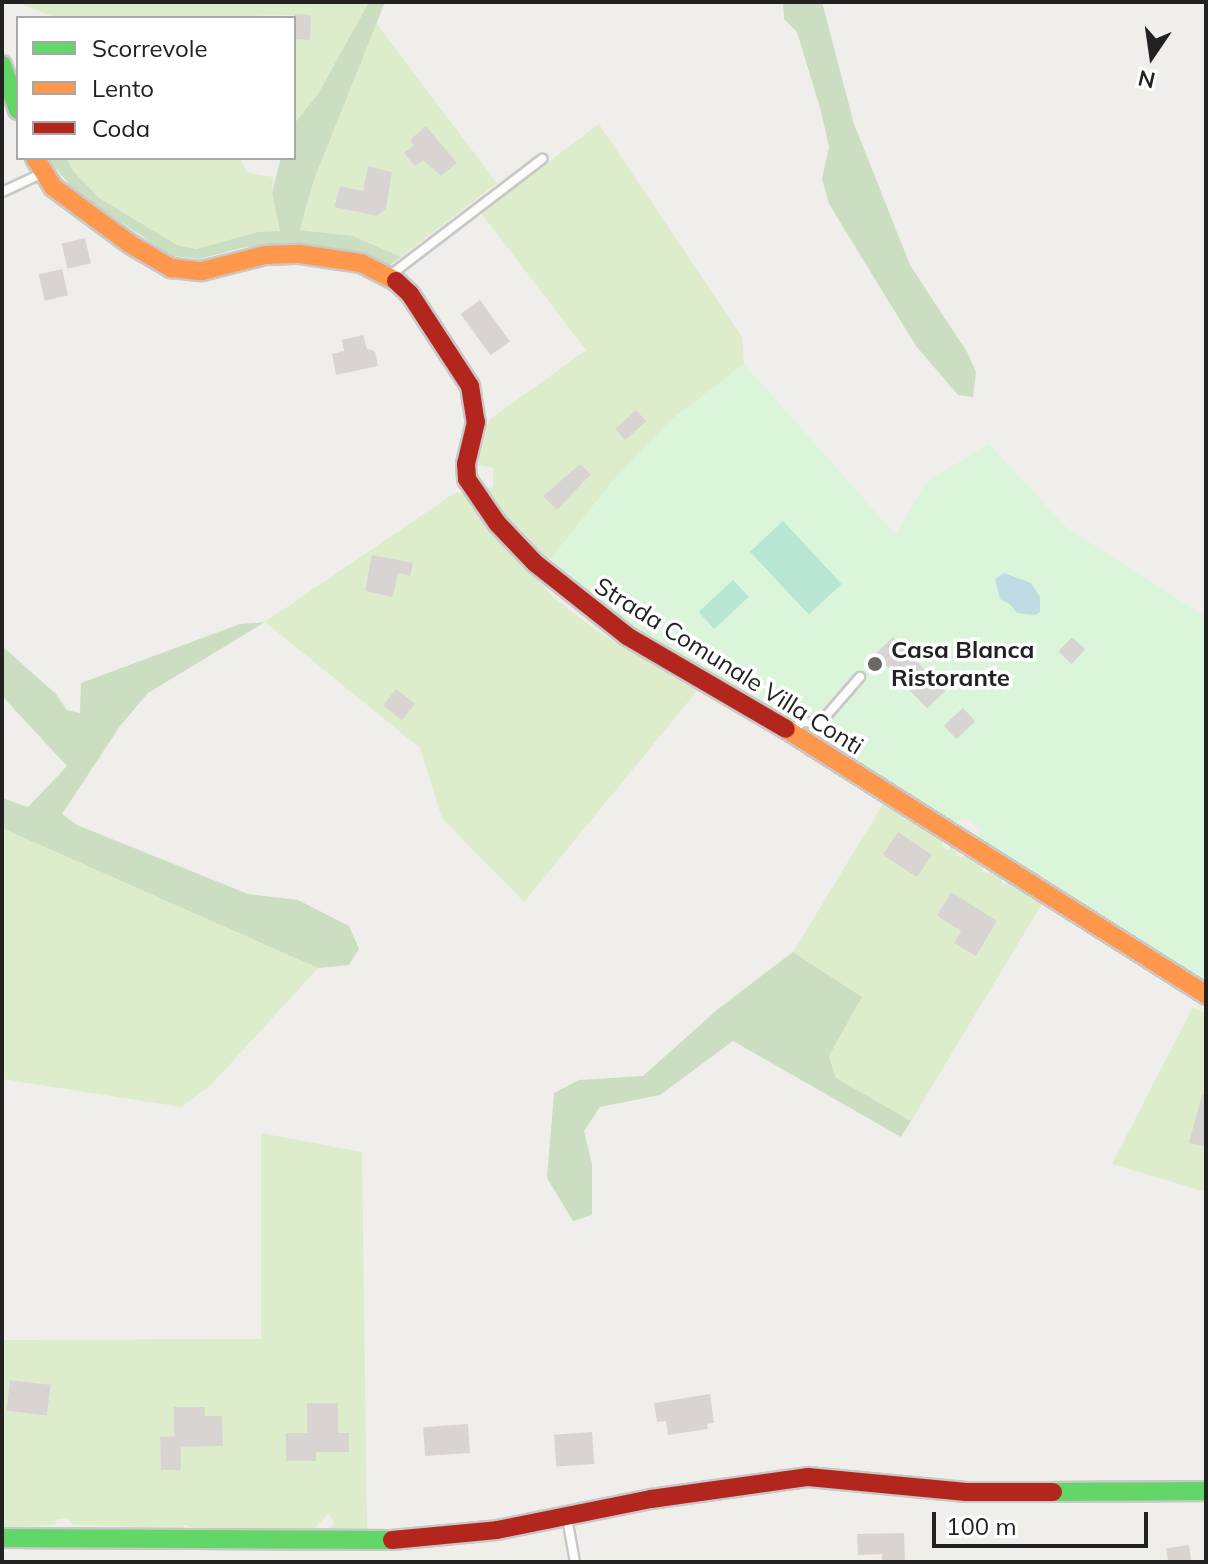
<!DOCTYPE html>
<html>
<head>
<meta charset="utf-8">
<style>
  body { margin:0 }
  #map { position:relative; width:1208px; height:1564px; overflow:hidden; background:#f0eeeb; font-family:Mulish,sans-serif }
  div>[style] { position:absolute }
  [style*='--x'] { left:calc(var(--x)*1px); top:calc(var(--y)*1px); width:calc(var(--w)*1px); rotate:calc(var(--a)*1deg) }
  .grass>* { inset:0; background:#ddeccb }
  .forest>* { inset:0; background:#cbdec1 }
  .park>* { inset:0; background:#daf5da }
  .pitch>* { inset:0; background:#b7e6d2; transform-origin:0 0 }
  .water>* { inset:0; background:#bfdbe3 }
  .building>* { inset:0; background:#d7d4d2; transform-origin:0 0 }
  .roads { filter:drop-shadow(2px 0 #c9c8c7) drop-shadow(-2px 0 #c9c8c7) drop-shadow(0 2px #c9c8c7) drop-shadow(0 -2px #c9c8c7) }
  .lane>* { height:8px; margin:-4px; padding:0 4px; transform-origin:4px; border-radius:4px; background:#fdfcfc }
  .fast>* { height:18px; margin:-9px; padding:0 9px; transform-origin:9px; border-radius:9px; background:#63d668 }
  .slow>* { height:18px; margin:-9px; padding:0 9px; transform-origin:9px; border-radius:9px; background:#ff974d }
  .jam>* { height:18px; margin:-9px; padding:0 9px; transform-origin:9px; border-radius:9px; background:#b3261e }
  .dots>* { width:22px; height:22px; translate:-50% -50%; box-sizing:border-box; border:4px solid #fff; border-radius:50% }
  span { translate:-50% -50%; white-space:nowrap; text-align:center; line-height:1.15; -webkit-text-stroke:7px #fff; paint-order:stroke }
  .poi-label { font-size:24px; color:#222; font-weight:700 }
  .left { translate:0 -50%; text-align:left }
  .street-label { font-size:24px; color:#222 }
  .frame { position:absolute; inset:0; border:4px solid #222; pointer-events:none }
  .legend { position:absolute; left:16px; top:16px; width:280px; height:144px; box-sizing:border-box; background:#fff; border:2px solid #a7a7a7; margin:0; padding:10px 14px; list-style:none; font-size:24px; color:#222 }
  .legend li { display:flex; align-items:center; gap:16px; height:40px }
  .legend b { width:40px; border:2px solid #a7a7a7 }
  .north { position:absolute; left:1112px; top:16px; width:80px; height:80px; -webkit-text-stroke:6px #fff; paint-order:stroke; rotate:193deg; font-size:22px; font-weight:700; line-height:32px; text-align:center; color:#222 }
  .north::after { content:''; display:block; margin:auto; width:28px; height:36px; background:#222; clip-path:polygon(50% 0,100% 100%,50% 72%,0 100%) }
  .scale { position:absolute; left:932px; top:1512px; width:216px; height:36px; box-sizing:border-box; border:4px solid #222; border-top:0; padding-left:10px; font-size:24px; line-height:28px; white-space:nowrap; color:#222; -webkit-text-stroke:6px #fff; paint-order:stroke }
</style>
</head>
<body>
<div id="map">
  <div class="grass">
    <div style="clip-path:polygon(16px 2px,369px 2px,318px 94px,294px 124px,294px 31px,311px 15px,57px 18px)"></div>
    <div style="clip-path:polygon(evenodd,376px 23px,497px 183px,401px 257px,353px 236px,300px 230px,313px 182px,376px 23px,368px 167px,392px 172px,386px 209px,377px 216px,334px 207px,340px 186px,363px 191px,368px 167px)"></div>
    <div style="clip-path:polygon(evenodd,599px 124px,742px 337px,744px 364px,671px 420px,611px 483px,549px 561px,517px 534px,483px 489px,493px 487px,493px 468px,478px 465px,489px 420px,586px 350px,481px 213px,599px 124px,580px 464px,591px 474px,557px 509px,543px 496px,580px 464px)"></div>
    <div style="clip-path:polygon(67px 158px,240px 158px,248px 173px,273px 177px,272px 192px,281px 231px,258px 232px,196px 249px,177px 245px,99px 198px,73px 171px)"></div>
    <div style="clip-path:polygon(evenodd,456px 492px,467px 495px,499px 538px,553px 597px,603px 635px,697px 691px,524px 902px,442px 818px,420px 748px,265px 622px,456px 492px,373px 555px,410px 576px,398px 573px,393px 597px,365px 591px,373px 555px)"></div>
    <div style="clip-path:polygon(evenodd,885px 801px,939px 837px,944px 848px,948px 850px,952px 845px,957px 848px,956px 855px,962px 858px,966px 854px,982px 864px,983px 872px,995px 873px,1002px 878px,1002px 884px,1010px 883px,1042px 904px,911px 1121px,836px 1078px,829px 1056px,862px 997px,793px 952px,885px 801px,951px 893px,997px 921px,976px 956px,955px 943px,961px 931px,937px 916px,951px 893px)"></div>
    <div style="clip-path:polygon(2px 828px,13px 832px,318px 968px,212px 1084px,182px 1107px,2px 1079px)"></div>
    <div style="clip-path:polygon(1193px 1007px,1206px 1014px,1206px 1104px,1190px 1143px,1206px 1147px,1206px 1192px,1112px 1164px)"></div>
    <div style="clip-path:polygon(evenodd,261px 1133px,362px 1152px,367px 1531px,328px 1531px,334px 1522px,328px 1514px,312px 1531px,193px 1528px,185px 1525px,183px 1528px,73px 1525px,68px 1518px,57px 1519px,55px 1525px,2px 1528px,2px 1340px,261px 1339px,261px 1133px,10px 1380px,51px 1386px,47px 1416px,6px 1411px,10px 1380px,261px 1133px,174px 1407px,205px 1407px,205px 1416px,222px 1416px,223px 1446px,181px 1447px,181px 1469px,161px 1470px,160px 1437px,174px 1436px,174px 1407px)"></div>
  </div>
  <div class="forest">
    <div style="clip-path:polygon(369px 2px,385px 2px,313px 182px,300px 230px,353px 236px,401px 257px,390px 265px,285px 243px,241px 248px,200px 259px,171px 256px,75px 191px,47px 158px,67px 158px,73px 171px,99px 198px,177px 245px,196px 249px,258px 232px,280px 231px,272px 192px,281px 158px,294px 158px,294px 124px,318px 94px)"></div>
    <div style="clip-path:polygon(783px 2px,822px 2px,854px 124px,910px 265px,967px 352px,976px 372px,973px 397px,958px 395px,916px 346px,829px 204px,822px 179px,829px 147px,821px 111px,797px 32px,784px 19px)"></div>
    <div style="clip-path:polygon(265px 622px,148px 693px,120px 726px,62px 814px,77px 825px,248px 894px,298px 900px,349px 926px,359px 949px,349px 965px,318px 968px,2px 828px,2px 798px,28px 807px,67px 766px,2px 696px,2px 646px,56px 694px,67px 710px,80px 713px,81px 683px,240px 624px)"></div>
    <div style="clip-path:polygon(793px 952px,862px 997px,829px 1056px,836px 1078px,911px 1121px,901px 1137px,733px 1041px,660px 1095px,600px 1107px,584px 1131px,592px 1164px,592px 1215px,573px 1221px,547px 1178px,554px 1093px,579px 1080px,643px 1076px,718px 1009px)"></div>
  </div>
  <div class="park">
    <div style="clip-path:polygon(744px 364px,896px 535px,926px 482px,989px 444px,1067px 528px,1206px 617px,1206px 982px,979px 840px,980px 827px,966px 818px,955px 823px,620px 619px,549px 561px,611px 483px,671px 420px)"></div>
  </div>
  <div class="pitch">
    <div style="left:783px;top:521px;width:86px;height:45px;rotate:47deg"></div>
    <div style="left:733px;top:580px;width:23px;height:47px;rotate:47deg"></div>
  </div>
  <div class="water">
    <div style="clip-path:polygon(1004px 573px,1031px 583px,1040px 597px,1040px 612px,1035px 615px,1017px 613px,1010px 604px,1000px 599px,995px 579px)"></div>
  </div>
  <div class="building">
    <div style="clip-path:polygon(294px 14px,311px 15px,310px 40px,295px 39px)"></div>
    <div style="clip-path:polygon(426px 126px,457px 163px,441px 176px,423px 160px,415px 166px,404px 153px,414px 145px,410px 140px)"></div>
    <div style="clip-path:polygon(368px 166px,392px 172px,386px 209px,377px 216px,334px 207px,340px 186px,363px 191px)"></div>
    <div style="left:85px;top:238px;width:26px;height:24px;rotate:77deg"></div>
    <div style="left:62px;top:269px;width:27px;height:24px;rotate:77deg"></div>
    <div style="left:480px;top:300px;width:51px;height:24px;rotate:54deg"></div>
    <div style="clip-path:polygon(363px 335px,367px 349px,375px 351px,378px 366px,336px 375px,332px 354px,344px 351px,342px 340px)"></div>
    <div style="left:636px;top:410px;width:15px;height:28px;rotate:48deg"></div>
    <div style="clip-path:polygon(580px 464px,591px 474px,557px 510px,543px 496px)"></div>
    <div style="clip-path:polygon(372px 555px,413px 563px,410px 576px,398px 573px,393px 597px,365px 591px)"></div>
    <div style="left:893px;top:637px;width:75px;height:25px;rotate:46deg"></div>
    <div style="left:1072px;top:637px;width:18px;height:20px;rotate:43deg"></div>
    <div style="left:396px;top:689px;width:24px;height:21px;rotate:38deg"></div>
    <div style="left:963px;top:708px;width:18px;height:26px;rotate:47deg"></div>
    <div style="left:898px;top:832px;width:41px;height:27px;rotate:34deg"></div>
    <div style="clip-path:polygon(951px 892px,997px 921px,976px 956px,954px 943px,961px 931px,937px 916px)"></div>
    <div style="clip-path:polygon(1202px 1095px,1206px 1095px,1206px 1147px,1189px 1143px)"></div>
    <div style="left:10px;top:1380px;width:41px;height:31px;rotate:7deg"></div>
    <div style="clip-path:polygon(710px 1394px,714px 1423px,707px 1424px,708px 1429px,668px 1435px,666px 1421px,657px 1422px,654px 1403px)"></div>
    <div style="clip-path:polygon(307px 1403px,338px 1403px,338px 1433px,349px 1433px,349px 1452px,316px 1452px,316px 1461px,286px 1461px,286px 1433px,307px 1433px)"></div>
    <div style="clip-path:polygon(174px 1407px,205px 1407px,205px 1416px,222px 1416px,223px 1446px,181px 1447px,181px 1470px,161px 1470px,160px 1437px,174px 1436px)"></div>
    <div style="left:468px;top:1424px;width:29px;height:45px;rotate:86deg"></div>
    <div style="left:592px;top:1432px;width:32px;height:38px;rotate:86deg"></div>
    <div style="clip-path:polygon(904px 1533px,905px 1562px,882px 1562px,882px 1554px,858px 1555px,857px 1534px)"></div>
    <div style="left:1189px;top:1545px;width:15px;height:23px;rotate:82deg"></div>
  </div>
  <div class="roads">
    <div class="lane">
      <div style="--x:2;--y:192;--w:43;--a:-24.8"></div>
      <div style="--x:393;--y:273;--w:188;--a:-37.4"></div>
      <div style="--x:795;--y:729;--w:10;--a:-45"></div>
      <div style="--x:802;--y:722;--w:18;--a:3"></div>
      <div style="--x:820;--y:723;--w:61;--a:-49"></div>
      <div style="--x:567;--y:1518;--w:45;--a:79.7"></div>
    </div>
    <div class="fast">
      <div style="--x:2;--y:65;--w:48;--a:70.4"></div>
      <div style="--x:1053;--y:1492;--w:153;--a:-0.4"></div>
      <div style="--x:2;--y:1538;--w:390;--a:0.3"></div>
    </div>
    <div class="slow">
      <div style="--x:35;--y:158;--w:34;--a:58"></div>
      <div style="--x:53;--y:187;--w:96;--a:36.5"></div>
      <div style="--x:130;--y:244;--w:48;--a:30.3"></div>
      <div style="--x:171;--y:268;--w:31;--a:6"></div>
      <div style="--x:202;--y:271;--w:65;--a:-14.3"></div>
      <div style="--x:265;--y:255;--w:35;--a:-2"></div>
      <div style="--x:300;--y:254;--w:62;--a:8.4"></div>
      <div style="--x:361;--y:263;--w:39;--a:27"></div>
      <div style="--x:786;--y:729;--w:497;--a:32.3"></div>
    </div>
    <div class="jam">
      <div style="--x:396;--y:281;--w:19;--a:43"></div>
      <div style="--x:410;--y:294;--w:110;--a:56.9"></div>
      <div style="--x:470;--y:386;--w:36;--a:81"></div>
      <div style="--x:476;--y:422;--w:43;--a:103.4"></div>
      <div style="--x:466;--y:464;--w:15;--a:86"></div>
      <div style="--x:467;--y:479;--w:53;--a:55.7"></div>
      <div style="--x:497;--y:523;--w:55;--a:46.5"></div>
      <div style="--x:535;--y:563;--w:117;--a:38.4"></div>
      <div style="--x:627;--y:636;--w:184;--a:30.3"></div>
      <div style="--x:392;--y:1540;--w:105;--a:-5.4"></div>
      <div style="--x:497;--y:1530;--w:157;--a:-11.4"></div>
      <div style="--x:651;--y:1499;--w:159;--a:-8"></div>
      <div style="--x:808;--y:1477;--w:159;--a:5.4"></div>
      <div style="--x:966;--y:1492;--w:87;--a:0"></div>
    </div>
  </div>
  <div class="dots">
    <div style="left:875px;top:664px;background:#6a6968"></div>
  </div>
  <div class="poi-label">
    <span class="left" style="left:891px;top:664px">Casa Blanca<br>Ristorante</span>
  </div>
  <div class="street-label">
    <span style="left:729px;top:666px;rotate:32deg">Strada Comunale Villa Conti</span>
  </div>
  <div class="frame"></div>
  <ul class="legend">
  <li><b style="height:10px;background:#63d668"></b>Scorrevole</li>
  <li><b style="height:10px;background:#ff974d"></b>Lento</li>
  <li><b style="height:10px;background:#b3261e"></b>Coda</li>
  </ul>
  <div class="north">N</div>
  <div class="scale">100 m</div>
</div>
</body>
</html>
